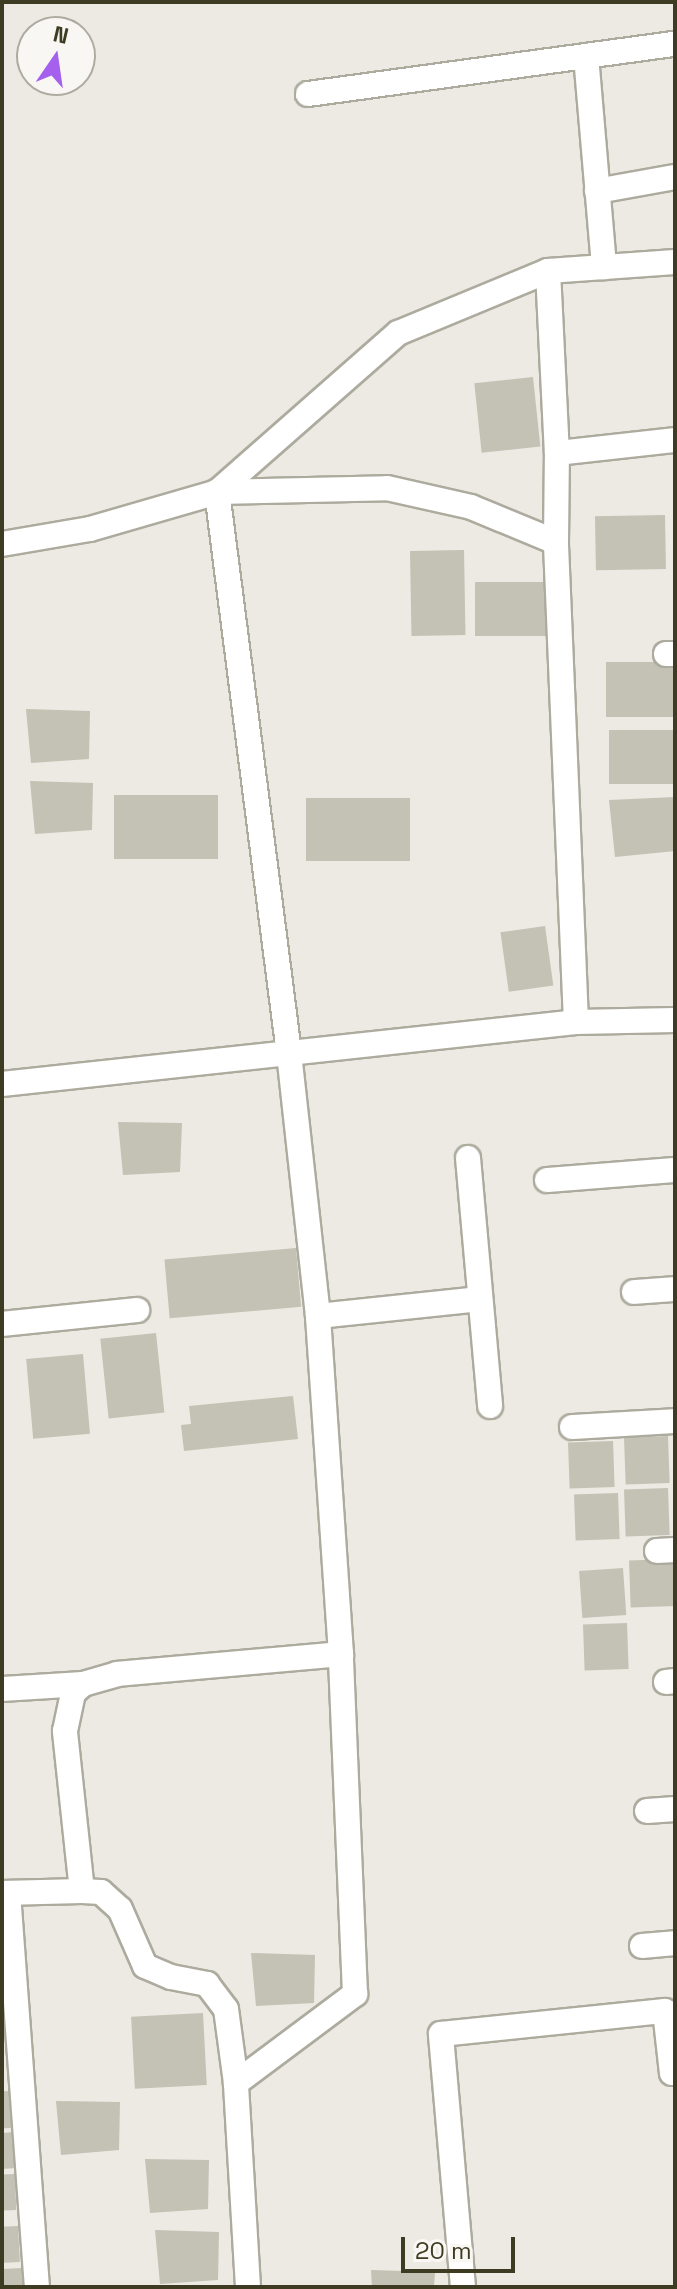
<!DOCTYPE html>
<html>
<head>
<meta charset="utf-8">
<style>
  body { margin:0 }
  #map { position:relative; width:677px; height:2289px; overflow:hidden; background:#eceae3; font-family:"Space Grotesk",sans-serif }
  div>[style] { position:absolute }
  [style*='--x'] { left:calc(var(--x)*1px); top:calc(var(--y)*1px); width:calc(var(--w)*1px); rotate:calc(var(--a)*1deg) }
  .building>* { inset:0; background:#c4c1b5; transform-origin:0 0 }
  .roads { filter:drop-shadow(2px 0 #adab9e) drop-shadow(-2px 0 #adab9e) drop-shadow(0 2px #adab9e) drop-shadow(0 -2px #adab9e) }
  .minor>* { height:24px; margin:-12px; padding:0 12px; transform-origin:12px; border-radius:12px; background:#fff }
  span { translate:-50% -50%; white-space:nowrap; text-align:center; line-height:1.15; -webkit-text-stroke:6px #f9f7f3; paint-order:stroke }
  .frame { position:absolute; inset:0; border:4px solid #3d3c23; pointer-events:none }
  .north { position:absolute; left:16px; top:16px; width:80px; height:80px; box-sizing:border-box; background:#f9f7f3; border:2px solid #aeaca0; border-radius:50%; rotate:13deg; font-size:22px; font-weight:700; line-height:32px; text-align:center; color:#3d3c23 }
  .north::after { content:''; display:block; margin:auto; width:28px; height:36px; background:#a561ed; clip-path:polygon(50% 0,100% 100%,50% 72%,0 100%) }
  .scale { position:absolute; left:401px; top:2237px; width:114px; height:36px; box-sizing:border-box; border:4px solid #3d3c23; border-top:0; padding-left:10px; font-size:24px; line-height:28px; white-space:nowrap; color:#3d3c23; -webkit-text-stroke:6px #f9f7f3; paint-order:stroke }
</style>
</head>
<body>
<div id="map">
  <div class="building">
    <div style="left:533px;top:377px;width:70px;height:59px;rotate:84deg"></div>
    <div style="left:665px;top:515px;width:54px;height:70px;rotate:89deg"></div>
    <div style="left:464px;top:550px;width:85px;height:54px;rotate:89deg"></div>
    <div style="left:547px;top:582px;width:54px;height:72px;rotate:90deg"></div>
    <div style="left:675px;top:662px;width:55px;height:69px;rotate:90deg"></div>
    <div style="clip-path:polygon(26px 709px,90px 711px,89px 759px,31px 763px)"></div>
    <div style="left:675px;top:730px;width:54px;height:66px;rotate:90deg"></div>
    <div style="clip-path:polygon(30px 781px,93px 783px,92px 830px,35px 834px)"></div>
    <div style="left:218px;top:795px;width:64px;height:104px;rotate:90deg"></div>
    <div style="clip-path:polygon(675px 797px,675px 851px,615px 857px,609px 800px)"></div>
    <div style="left:410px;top:798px;width:63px;height:104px;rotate:90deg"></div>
    <div style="left:545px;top:926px;width:60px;height:45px;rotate:82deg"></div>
    <div style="clip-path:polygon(118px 1122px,182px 1123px,180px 1172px,123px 1175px)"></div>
    <div style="left:296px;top:1248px;width:59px;height:132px;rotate:85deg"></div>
    <div style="left:156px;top:1333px;width:80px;height:56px;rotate:84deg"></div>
    <div style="left:83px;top:1354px;width:80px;height:57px;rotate:85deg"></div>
    <div style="clip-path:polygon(293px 1396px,298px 1439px,184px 1451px,181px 1425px,191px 1424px,189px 1406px)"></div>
    <div style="left:668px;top:1436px;width:47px;height:44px;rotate:88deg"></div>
    <div style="left:613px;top:1441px;width:46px;height:45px;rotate:88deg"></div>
    <div style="left:668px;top:1488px;width:47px;height:44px;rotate:88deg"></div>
    <div style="left:618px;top:1493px;width:46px;height:44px;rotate:88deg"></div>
    <div style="left:673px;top:1559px;width:47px;height:44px;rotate:88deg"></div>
    <div style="left:623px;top:1568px;width:47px;height:44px;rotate:86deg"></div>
    <div style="left:627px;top:1623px;width:46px;height:44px;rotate:88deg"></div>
    <div style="clip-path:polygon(251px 1953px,315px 1955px,314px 2003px,256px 2006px)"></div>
    <div style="left:203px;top:2013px;width:72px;height:72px;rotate:87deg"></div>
    <div style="left:11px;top:2091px;width:37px;height:9px;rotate:88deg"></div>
    <div style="clip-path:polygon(56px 2101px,120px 2102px,119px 2150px,61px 2155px)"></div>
    <div style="clip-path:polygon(14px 2132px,16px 2168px,2px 2169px,2px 2133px)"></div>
    <div style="clip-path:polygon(145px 2159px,209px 2160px,208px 2209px,150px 2213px)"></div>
    <div style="left:15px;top:2174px;width:36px;height:13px;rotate:88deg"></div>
    <div style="left:18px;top:2226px;width:36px;height:16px;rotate:87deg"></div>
    <div style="clip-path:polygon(155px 2230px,219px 2232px,218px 2280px,160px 2284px)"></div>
    <div style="left:22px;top:2268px;width:19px;height:20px;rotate:87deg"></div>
    <div style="clip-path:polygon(371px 2270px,435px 2272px,434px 2287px,372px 2287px)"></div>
  </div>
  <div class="roads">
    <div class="minor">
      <div style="--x:586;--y:56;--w:212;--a:85.1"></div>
      <div style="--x:308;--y:94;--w:370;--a:-7.8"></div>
      <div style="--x:597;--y:191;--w:79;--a:-10.2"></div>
      <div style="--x:548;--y:271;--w:182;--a:87.2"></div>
      <div style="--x:2;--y:544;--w:89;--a:-9.7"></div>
      <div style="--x:90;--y:529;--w:132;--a:-16.2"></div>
      <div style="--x:217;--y:492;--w:170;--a:-1.3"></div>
      <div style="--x:387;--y:488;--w:86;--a:12.7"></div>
      <div style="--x:471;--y:507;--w:92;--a:22.4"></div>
      <div style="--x:666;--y:654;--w:9;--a:0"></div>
      <div style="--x:576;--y:1022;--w:480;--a:-92.4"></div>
      <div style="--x:556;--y:542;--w:89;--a:-89.4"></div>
      <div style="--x:557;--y:453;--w:119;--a:-6.3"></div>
      <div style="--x:2;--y:1084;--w:577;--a:-6.16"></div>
      <div style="--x:576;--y:1022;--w:99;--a:-1.2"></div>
      <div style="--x:468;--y:1158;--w:249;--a:84.9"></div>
      <div style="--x:547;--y:1180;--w:128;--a:-4.5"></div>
      <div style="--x:634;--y:1292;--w:41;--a:-4.2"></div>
      <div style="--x:318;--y:1316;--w:163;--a:-6"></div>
      <div style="--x:2;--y:1324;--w:136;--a:-5.9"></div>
      <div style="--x:572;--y:1427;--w:103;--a:-3.3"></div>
      <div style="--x:657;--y:1551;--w:18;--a:-3"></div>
      <div style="--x:666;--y:1682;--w:9;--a:-6"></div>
      <div style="--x:2;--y:1689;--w:81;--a:-3.5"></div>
      <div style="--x:647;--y:1811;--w:28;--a:-4"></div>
      <div style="--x:82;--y:1891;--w:19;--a:3"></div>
      <div style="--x:101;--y:1892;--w:25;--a:42"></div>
      <div style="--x:120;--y:1909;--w:62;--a:66.3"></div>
      <div style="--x:145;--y:1966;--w:28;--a:23"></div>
      <div style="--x:171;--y:1977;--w:37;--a:11"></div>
      <div style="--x:207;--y:1984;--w:31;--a:53"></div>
      <div style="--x:226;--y:2009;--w:75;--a:82.3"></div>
      <div style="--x:2;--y:1893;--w:80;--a:-1.4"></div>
      <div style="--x:82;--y:1891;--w:161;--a:-96.1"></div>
      <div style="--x:65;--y:1731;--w:39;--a:-78"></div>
      <div style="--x:73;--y:1693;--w:13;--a:-42"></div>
      <div style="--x:83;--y:1684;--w:35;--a:-16"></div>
      <div style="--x:117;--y:1674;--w:225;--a:-5.1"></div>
      <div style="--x:8;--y:1893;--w:395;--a:85.8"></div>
      <div style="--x:642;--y:1946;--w:33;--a:-5"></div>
      <div style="--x:248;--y:2287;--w:204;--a:-93.4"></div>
      <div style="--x:236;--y:2083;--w:149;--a:-36.8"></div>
      <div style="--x:355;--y:1994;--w:340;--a:-92.4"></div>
      <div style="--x:341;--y:1654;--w:339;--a:-93.9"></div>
      <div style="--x:318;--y:1316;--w:265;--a:-96.3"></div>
      <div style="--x:289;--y:1053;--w:566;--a:-97.31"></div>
      <div style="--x:217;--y:492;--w:241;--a:-41.3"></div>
      <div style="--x:398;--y:333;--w:162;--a:-22.5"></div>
      <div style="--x:548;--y:271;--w:127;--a:-4.1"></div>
      <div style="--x:463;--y:2287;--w:254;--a:-95"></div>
      <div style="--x:441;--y:2034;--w:225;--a:-5.9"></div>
      <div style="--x:665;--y:2011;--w:62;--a:83.6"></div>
      <div style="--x:672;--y:2073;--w:3;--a:0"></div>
    </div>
  </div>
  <div class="frame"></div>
  <div class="north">N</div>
  <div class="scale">20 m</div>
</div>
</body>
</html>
